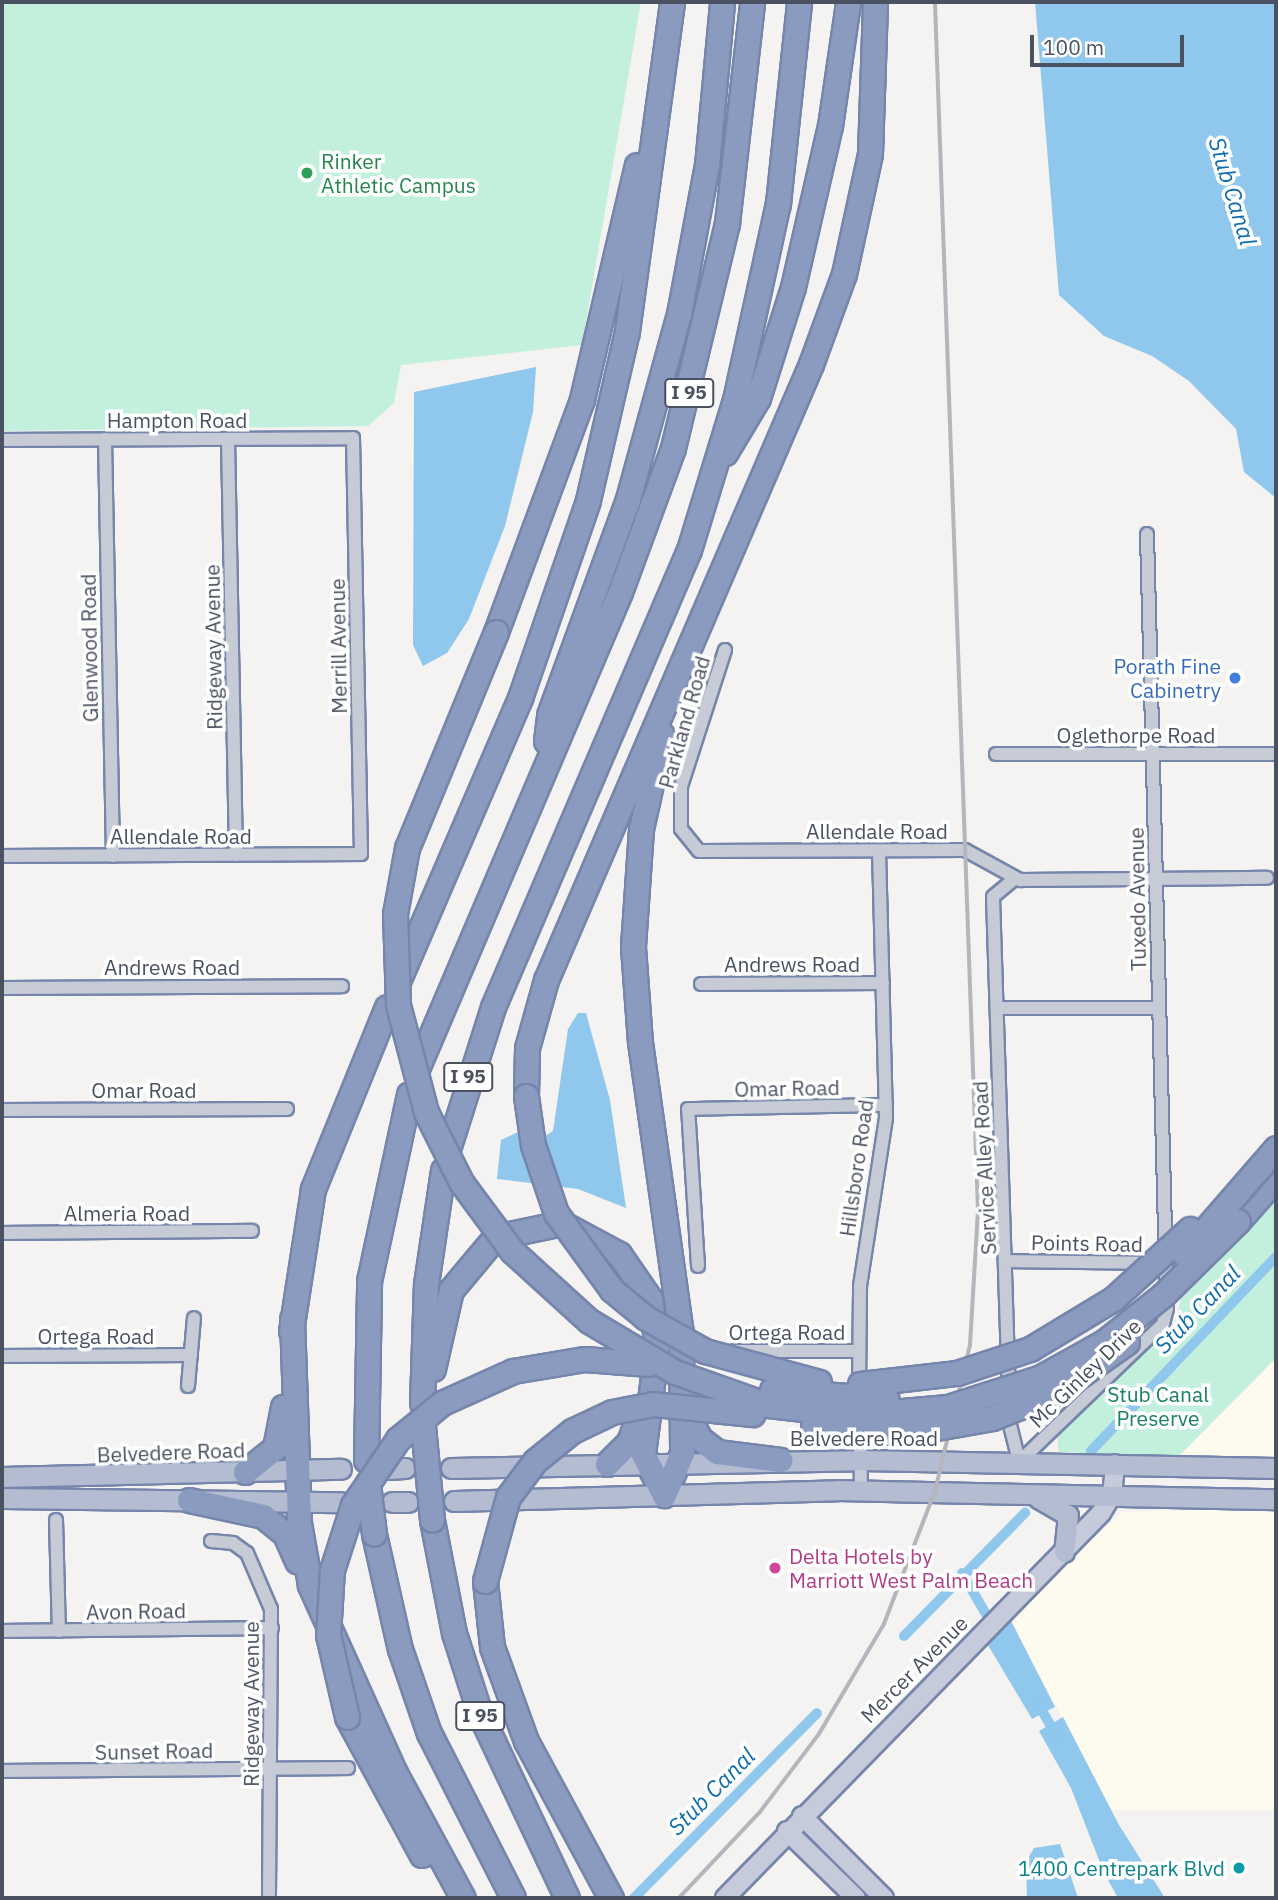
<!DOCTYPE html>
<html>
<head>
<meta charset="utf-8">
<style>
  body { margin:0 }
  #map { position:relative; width:1278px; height:1900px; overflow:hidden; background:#f4f3f2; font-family:"IBM Plex Sans",sans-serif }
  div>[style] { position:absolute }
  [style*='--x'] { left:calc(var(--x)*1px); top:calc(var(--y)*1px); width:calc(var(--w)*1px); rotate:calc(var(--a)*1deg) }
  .commercial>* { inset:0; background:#fdfbee }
  .green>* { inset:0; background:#c3f0dd }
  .water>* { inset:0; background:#90c7ec }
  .canal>* { height:10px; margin:-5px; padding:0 5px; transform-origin:5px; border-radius:5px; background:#90c7ec }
  .roads { filter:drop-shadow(2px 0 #7685ab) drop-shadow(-2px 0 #7685ab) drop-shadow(0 2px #7685ab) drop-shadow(0 -2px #7685ab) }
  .street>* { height:12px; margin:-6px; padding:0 6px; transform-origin:6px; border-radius:6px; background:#c6cbd6 }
  .secondary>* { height:18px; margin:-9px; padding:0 9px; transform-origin:9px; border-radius:9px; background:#c5cbda }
  .primary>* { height:19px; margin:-9.5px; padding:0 9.5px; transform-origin:9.5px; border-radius:9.5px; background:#b3bcd0 }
  .highway>* { height:23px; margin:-11.5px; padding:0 11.5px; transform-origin:11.5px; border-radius:11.5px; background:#8b9abf }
  .rail>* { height:3.5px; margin:-1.75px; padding:0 1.75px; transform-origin:1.75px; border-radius:1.75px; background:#b4b6bc }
  .bridges { filter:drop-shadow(2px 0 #7685ab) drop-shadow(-2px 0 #7685ab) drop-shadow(0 2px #7685ab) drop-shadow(0 -2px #7685ab) }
  .highway-bridge>* { height:23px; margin:-11.5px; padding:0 11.5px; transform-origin:11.5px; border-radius:11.5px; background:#8b9abf }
  .dots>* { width:19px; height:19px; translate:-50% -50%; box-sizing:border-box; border:4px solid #fff; border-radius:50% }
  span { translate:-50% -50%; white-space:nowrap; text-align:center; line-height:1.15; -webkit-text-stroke:7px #fff; paint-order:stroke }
  .shield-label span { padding:2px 5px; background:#fff; border:2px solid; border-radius:5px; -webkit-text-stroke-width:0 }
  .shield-label { font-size:19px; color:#4a5160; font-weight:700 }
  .leisure-label { font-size:21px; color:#27864d }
  .left { translate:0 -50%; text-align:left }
  .street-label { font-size:21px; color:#4a5160 }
  .shop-label { font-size:21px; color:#366cbe }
  .right { translate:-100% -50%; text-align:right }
  .park-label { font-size:21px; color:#198262 }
  .hotel-label { font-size:21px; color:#b23c85 }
  .culture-label { font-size:21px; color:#0d838f }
  .water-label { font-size:23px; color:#0e6dae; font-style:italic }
  .frame { position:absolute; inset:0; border:4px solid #4a5160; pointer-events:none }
  .scale { position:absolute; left:1030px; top:35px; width:154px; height:32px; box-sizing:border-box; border:4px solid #4a5160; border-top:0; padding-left:9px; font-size:21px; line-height:24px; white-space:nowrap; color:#4a5160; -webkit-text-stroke:5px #fff; paint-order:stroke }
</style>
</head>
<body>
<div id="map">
  <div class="commercial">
    <div style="clip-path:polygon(1276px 1358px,1276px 1460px,1178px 1457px)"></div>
    <div style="clip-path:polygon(1276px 1508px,1276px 1810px,1111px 1810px,1008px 1615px,1123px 1512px)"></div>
  </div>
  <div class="green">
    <div style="clip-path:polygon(2px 2px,641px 2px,582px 345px,401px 365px,394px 403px,368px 426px,2px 431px)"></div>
    <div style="clip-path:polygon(1276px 1189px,1276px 1358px,1178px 1457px,1058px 1452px,1058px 1434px,1175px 1323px,1182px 1295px)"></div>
  </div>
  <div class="water">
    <div style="clip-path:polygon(1035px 2px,1276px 2px,1276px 498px,1244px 472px,1236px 429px,1189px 381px,1152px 356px,1104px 336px,1059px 295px)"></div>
    <div style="clip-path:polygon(536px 367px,533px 412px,505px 526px,469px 619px,447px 653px,423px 666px,413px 645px,414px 392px)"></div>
    <div style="clip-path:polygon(578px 1013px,586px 1013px,610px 1100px,626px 1208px,578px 1189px,497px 1179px,501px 1140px,522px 1130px,545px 1136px,553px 1131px,568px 1029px)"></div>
    <div style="clip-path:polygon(1008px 1615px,1055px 1707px,1032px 1719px,985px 1640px)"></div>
    <div style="clip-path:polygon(1063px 1717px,1119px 1825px,1165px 1898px,1118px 1898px,1104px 1873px,1071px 1788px,1039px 1731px)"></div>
    <div style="clip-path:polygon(1060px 1844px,1078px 1898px,1027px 1898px,1026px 1862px,1034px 1848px)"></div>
  </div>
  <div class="canal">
    <div style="--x:1091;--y:1451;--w:268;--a:-46.4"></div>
    <div style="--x:962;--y:1573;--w:64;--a:59.8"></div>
    <div style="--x:904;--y:1636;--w:173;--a:-45.5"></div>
    <div style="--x:1037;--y:1702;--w:39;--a:60"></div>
    <div style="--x:634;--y:1898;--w:260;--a:-45.3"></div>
  </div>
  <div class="roads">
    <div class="street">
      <div style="--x:105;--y:439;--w:417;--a:88.9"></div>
      <div style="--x:228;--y:439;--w:416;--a:88.9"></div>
      <div style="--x:2;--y:440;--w:351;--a:-0.3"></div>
      <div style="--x:353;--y:438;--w:416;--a:88.9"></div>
      <div style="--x:361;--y:854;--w:359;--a:179.7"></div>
      <div style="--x:725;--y:650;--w:143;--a:107.9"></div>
      <div style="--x:681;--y:786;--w:43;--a:90"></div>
      <div style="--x:681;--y:829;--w:28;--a:51"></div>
      <div style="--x:699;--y:851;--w:266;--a:-0.2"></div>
      <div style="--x:965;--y:850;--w:63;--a:28.6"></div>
      <div style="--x:1020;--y:880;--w:247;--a:-0.5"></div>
      <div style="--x:996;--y:754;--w:280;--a:0"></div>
      <div style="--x:1013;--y:880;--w:26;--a:140"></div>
      <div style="--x:993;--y:897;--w:528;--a:88.16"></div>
      <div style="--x:1010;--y:1425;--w:38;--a:76"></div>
      <div style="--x:1019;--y:1462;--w:199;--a:-43.8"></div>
      <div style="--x:1163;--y:1324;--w:16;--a:-76"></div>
      <div style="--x:1167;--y:1308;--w:774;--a:-91.48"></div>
      <div style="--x:701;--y:984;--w:182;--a:-0.3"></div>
      <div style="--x:2;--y:988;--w:340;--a:-0.3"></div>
      <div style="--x:997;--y:1008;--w:162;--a:0"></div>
      <div style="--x:2;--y:1110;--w:285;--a:-0.2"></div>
      <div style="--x:2;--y:1233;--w:250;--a:-0.5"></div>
      <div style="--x:1008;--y:1261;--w:143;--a:0.8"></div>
      <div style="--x:698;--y:1266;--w:157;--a:-93.6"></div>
      <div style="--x:688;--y:1109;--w:198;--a:-1.2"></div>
      <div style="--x:734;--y:1351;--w:124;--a:0"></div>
      <div style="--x:2;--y:1356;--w:189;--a:-0.3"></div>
      <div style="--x:188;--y:1386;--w:68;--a:-85"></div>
      <div style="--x:859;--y:1388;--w:102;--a:-89.4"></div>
      <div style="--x:860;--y:1286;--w:170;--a:-81.2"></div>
      <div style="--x:886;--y:1118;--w:267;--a:-91.5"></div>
      <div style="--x:860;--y:1424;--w:66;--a:89.1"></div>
      <div style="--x:56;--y:1520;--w:111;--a:88.5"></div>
      <div style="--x:211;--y:1541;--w:22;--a:5"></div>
      <div style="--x:233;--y:1543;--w:17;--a:36"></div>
      <div style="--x:247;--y:1553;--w:61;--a:66.8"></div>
      <div style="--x:271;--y:1609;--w:289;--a:90.4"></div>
      <div style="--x:2;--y:1631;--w:270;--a:-0.6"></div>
      <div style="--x:2;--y:1771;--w:346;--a:-0.5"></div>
    </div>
    <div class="secondary">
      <div style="--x:802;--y:1816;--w:116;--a:45"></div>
      <div style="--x:787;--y:1831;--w:96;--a:44.2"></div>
      <div style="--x:725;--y:1898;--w:538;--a:-45.68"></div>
      <div style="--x:1101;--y:1513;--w:21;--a:-59"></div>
      <div style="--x:1112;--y:1495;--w:31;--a:-84"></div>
    </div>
    <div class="primary">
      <div style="--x:451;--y:1468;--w:409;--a:-1.1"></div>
      <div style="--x:860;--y:1460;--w:416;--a:1.1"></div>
      <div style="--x:388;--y:1469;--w:17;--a:-3"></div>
      <div style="--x:2;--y:1477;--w:339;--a:-1.4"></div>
      <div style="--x:2;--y:1498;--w:339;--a:0.7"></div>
      <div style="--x:1038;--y:1498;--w:34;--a:30"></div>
      <div style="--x:1068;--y:1515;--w:37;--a:96"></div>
      <div style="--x:454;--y:1501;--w:384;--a:-1.6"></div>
      <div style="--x:838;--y:1490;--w:438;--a:1.2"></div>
      <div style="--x:392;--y:1502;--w:16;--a:0"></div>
    </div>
    <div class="highway">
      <div style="--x:725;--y:453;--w:64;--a:-59"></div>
      <div style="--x:758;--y:398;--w:116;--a:-72.5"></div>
      <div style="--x:793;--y:287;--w:165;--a:-77.1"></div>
      <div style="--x:830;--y:126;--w:125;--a:-81.7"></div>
      <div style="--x:496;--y:632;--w:248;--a:-69.7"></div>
      <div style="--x:582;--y:399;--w:240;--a:-76.8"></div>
      <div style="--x:662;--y:735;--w:96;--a:102.6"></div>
      <div style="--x:641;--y:829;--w:118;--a:93.9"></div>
      <div style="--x:633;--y:947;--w:95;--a:85.8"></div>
      <div style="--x:640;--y:1042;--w:293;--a:82"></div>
      <div style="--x:681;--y:1332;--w:121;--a:89.5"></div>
      <div style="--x:682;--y:1453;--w:46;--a:113.2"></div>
      <div style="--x:546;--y:741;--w:26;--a:-83"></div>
      <div style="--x:549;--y:715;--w:230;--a:-69.9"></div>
      <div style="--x:628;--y:499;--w:192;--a:-74.6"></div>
      <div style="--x:679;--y:314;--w:152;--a:-79.4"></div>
      <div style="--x:707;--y:165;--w:164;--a:-84.7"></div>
      <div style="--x:399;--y:979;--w:306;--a:-66.7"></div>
      <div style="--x:520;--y:698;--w:209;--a:-71"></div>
      <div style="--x:588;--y:500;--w:173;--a:-77"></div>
      <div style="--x:627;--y:331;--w:332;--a:-82.2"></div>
      <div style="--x:416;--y:1071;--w:521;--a:-66.93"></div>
      <div style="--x:620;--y:592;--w:153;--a:-69.8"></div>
      <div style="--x:673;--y:448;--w:231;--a:-76.5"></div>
      <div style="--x:727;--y:223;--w:222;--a:-83.5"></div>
      <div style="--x:526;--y:1096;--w:48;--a:-88.8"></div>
      <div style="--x:527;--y:1048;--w:71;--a:-74.4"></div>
      <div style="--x:546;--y:980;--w:671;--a:-66.72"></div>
      <div style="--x:811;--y:364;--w:96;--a:-69.9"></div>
      <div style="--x:844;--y:274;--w:123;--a:-77.8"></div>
      <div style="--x:870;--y:154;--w:152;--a:-88.1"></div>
      <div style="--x:448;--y:1149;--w:149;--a:-72.4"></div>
      <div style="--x:493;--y:1007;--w:497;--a:-66.8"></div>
      <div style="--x:689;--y:550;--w:157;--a:-73"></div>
      <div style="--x:735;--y:400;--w:202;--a:-77.7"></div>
      <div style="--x:778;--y:203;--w:202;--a:-84"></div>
      <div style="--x:1238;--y:1221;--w:57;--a:-48.5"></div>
      <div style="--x:569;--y:1227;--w:57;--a:28.4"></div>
      <div style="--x:619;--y:1254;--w:55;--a:55.4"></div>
      <div style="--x:650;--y:1299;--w:48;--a:81.5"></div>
      <div style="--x:657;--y:1346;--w:109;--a:97.4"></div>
      <div style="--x:643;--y:1454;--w:46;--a:62.9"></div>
      <div style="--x:505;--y:1235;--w:49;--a:-11.8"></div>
      <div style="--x:292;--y:1319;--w:204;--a:88"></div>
      <div style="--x:299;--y:1523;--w:63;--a:79.9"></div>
      <div style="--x:310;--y:1585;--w:206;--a:65.7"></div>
      <div style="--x:395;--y:1773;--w:142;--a:61.5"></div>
      <div style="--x:291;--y:1331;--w:144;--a:-81.2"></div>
      <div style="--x:313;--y:1189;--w:196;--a:-67.9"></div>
      <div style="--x:433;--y:1369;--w:81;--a:-77.2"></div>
      <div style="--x:451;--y:1290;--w:64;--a:-50.1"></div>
      <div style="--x:422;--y:1403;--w:119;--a:-88.1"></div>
      <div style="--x:426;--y:1284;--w:115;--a:-81.5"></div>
      <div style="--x:686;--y:1412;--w:29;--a:63"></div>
      <div style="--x:699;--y:1438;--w:23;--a:38"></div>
      <div style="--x:717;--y:1452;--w:64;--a:7.2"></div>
      <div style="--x:366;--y:1460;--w:179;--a:-89"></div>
      <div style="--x:369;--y:1281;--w:191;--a:-77.9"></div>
      <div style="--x:607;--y:1464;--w:31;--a:-45"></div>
      <div style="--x:629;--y:1442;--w:27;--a:-70"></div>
      <div style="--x:245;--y:1472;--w:38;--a:-39"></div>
      <div style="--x:275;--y:1448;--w:42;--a:-79"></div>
      <div style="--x:189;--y:1500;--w:76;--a:12.2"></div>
      <div style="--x:263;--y:1516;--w:28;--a:39"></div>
      <div style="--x:285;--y:1534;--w:30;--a:66"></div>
      <div style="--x:432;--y:1520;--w:115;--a:79"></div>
      <div style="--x:454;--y:1633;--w:85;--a:72.2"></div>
      <div style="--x:480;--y:1714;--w:204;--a:64.7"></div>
      <div style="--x:374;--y:1534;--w:118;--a:77.3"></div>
      <div style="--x:400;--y:1649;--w:89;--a:71"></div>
      <div style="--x:429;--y:1733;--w:185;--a:63"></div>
      <div style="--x:485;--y:1581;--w:66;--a:83.9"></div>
      <div style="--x:492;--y:1647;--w:100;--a:70.1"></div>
      <div style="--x:526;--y:1741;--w:179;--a:61.6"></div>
      <div style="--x:347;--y:1717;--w:157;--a:61.5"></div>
    </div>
  </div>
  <div class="rail">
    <div style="--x:679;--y:1898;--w:118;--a:-46.7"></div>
    <div style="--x:760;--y:1812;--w:98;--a:-52.9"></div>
    <div style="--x:819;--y:1734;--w:128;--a:-59.4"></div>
    <div style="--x:884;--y:1624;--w:142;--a:-69"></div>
    <div style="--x:935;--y:1491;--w:150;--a:-76.5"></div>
    <div style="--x:970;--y:1345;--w:134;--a:-86.6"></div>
    <div style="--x:978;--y:1211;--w:1210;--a:-92.04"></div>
  </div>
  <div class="bridges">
    <div class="highway-bridge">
      <div style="--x:496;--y:632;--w:234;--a:112.4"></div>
      <div style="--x:407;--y:848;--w:67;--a:100.3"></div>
      <div style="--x:395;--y:914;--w:91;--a:88.1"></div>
      <div style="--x:398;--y:1005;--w:111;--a:75.3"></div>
      <div style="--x:426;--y:1112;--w:78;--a:63.4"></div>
      <div style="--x:461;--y:1182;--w:86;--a:53.5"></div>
      <div style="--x:512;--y:1251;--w:104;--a:42.3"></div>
      <div style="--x:589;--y:1321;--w:100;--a:30.7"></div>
      <div style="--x:675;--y:1372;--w:99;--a:19.5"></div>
      <div style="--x:768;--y:1405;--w:89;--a:6.5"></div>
      <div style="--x:856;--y:1415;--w:92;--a:-5"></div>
      <div style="--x:948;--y:1407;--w:96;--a:-17.7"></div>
      <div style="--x:1039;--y:1378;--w:74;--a:-29"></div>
      <div style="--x:1104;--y:1342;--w:75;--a:-38.5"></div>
      <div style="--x:1163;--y:1295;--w:105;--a:-44.6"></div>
      <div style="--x:526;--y:1096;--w:49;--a:81.9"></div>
      <div style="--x:533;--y:1145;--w:72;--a:71.3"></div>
      <div style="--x:556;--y:1213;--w:95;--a:54"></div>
      <div style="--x:612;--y:1290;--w:44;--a:39.5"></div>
      <div style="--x:646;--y:1318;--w:68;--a:29.2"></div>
      <div style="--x:705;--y:1351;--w:118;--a:15.2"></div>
      <div style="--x:1184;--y:1254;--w:140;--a:-49"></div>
      <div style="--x:860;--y:1384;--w:98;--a:-6.5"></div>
      <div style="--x:957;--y:1373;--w:77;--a:-18.2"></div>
      <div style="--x:1030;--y:1349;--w:97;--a:-31.1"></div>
      <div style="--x:1113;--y:1299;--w:104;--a:-42.3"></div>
      <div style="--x:772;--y:1390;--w:115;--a:4.5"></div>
      <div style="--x:423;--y:1426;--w:94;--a:84.5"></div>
      <div style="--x:813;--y:1426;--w:95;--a:4.2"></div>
      <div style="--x:908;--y:1433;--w:85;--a:-10.1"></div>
      <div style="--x:992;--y:1418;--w:70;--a:-21.8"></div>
      <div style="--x:1057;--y:1392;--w:86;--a:-35.5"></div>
      <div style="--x:368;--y:1483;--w:51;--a:83.3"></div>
      <div style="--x:485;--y:1581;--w:87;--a:-74.7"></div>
      <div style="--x:508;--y:1497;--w:45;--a:-53.1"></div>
      <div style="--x:535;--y:1461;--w:48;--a:-39"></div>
      <div style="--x:572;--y:1431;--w:44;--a:-25.4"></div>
      <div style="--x:612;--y:1412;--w:42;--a:-11"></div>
      <div style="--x:653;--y:1404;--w:100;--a:5.8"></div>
      <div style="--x:347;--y:1717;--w:84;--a:-103"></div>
      <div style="--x:328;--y:1635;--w:65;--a:-86.5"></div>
      <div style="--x:332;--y:1570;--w:68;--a:-72.1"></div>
      <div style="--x:353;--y:1505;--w:80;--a:-55.7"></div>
      <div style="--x:398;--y:1439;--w:57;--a:-39.3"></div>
      <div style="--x:442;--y:1403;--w:78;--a:-24.3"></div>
      <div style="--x:513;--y:1371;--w:73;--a:-9.5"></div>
      <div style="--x:585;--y:1359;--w:64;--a:4.5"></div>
    </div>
  </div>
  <div class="dots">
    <div style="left:307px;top:173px;background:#2e9e5b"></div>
    <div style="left:1235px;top:678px;background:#3f7fe0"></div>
    <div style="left:775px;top:1568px;background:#d1479c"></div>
    <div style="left:1239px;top:1868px;background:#0f9aa8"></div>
  </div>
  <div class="shield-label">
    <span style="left:689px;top:393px">I 95</span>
    <span style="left:468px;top:1077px">I 95</span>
    <span style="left:480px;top:1716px">I 95</span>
  </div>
  <div class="leisure-label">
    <span class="left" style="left:321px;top:173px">Rinker<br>Athletic Campus</span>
  </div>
  <div class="street-label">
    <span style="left:177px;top:420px">Hampton Road</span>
    <span style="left:338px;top:646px;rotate:-91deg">Merrill Avenue</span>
    <span style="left:213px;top:647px;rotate:-91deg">Ridgeway Avenue</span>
    <span style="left:89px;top:648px;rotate:-91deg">Glenwood Road</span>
    <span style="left:684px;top:722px;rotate:-74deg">Parkland Road</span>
    <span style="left:1136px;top:735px">Oglethorpe Road</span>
    <span style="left:877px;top:831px">Allendale Road</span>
    <span style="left:181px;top:836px">Allendale Road</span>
    <span style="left:1137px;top:899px;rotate:-91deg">Tuxedo Avenue</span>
    <span style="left:792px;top:964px">Andrews Road</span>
    <span style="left:172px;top:967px">Andrews Road</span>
    <span style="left:787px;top:1088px;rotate:-1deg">Omar Road</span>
    <span style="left:144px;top:1090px">Omar Road</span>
    <span style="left:856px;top:1168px;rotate:-82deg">Hillsboro Road</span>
    <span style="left:984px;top:1168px;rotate:-93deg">Service Alley Road</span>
    <span style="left:127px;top:1213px">Almeria Road</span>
    <span style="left:1087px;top:1243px;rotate:1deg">Points Road</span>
    <span style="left:787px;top:1332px">Ortega Road</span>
    <span style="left:96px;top:1336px">Ortega Road</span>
    <span style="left:1085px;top:1373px;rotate:-44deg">Mc Ginley Drive</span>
    <span style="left:864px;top:1438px">Belvedere Road</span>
    <span style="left:171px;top:1452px;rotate:-2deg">Belvedere Road</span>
    <span style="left:136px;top:1611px;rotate:-1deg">Avon Road</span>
    <span style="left:914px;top:1669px;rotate:-45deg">Mercer Avenue</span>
    <span style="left:251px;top:1704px;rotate:-90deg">Ridgeway Avenue</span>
    <span style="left:154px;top:1751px;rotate:-1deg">Sunset Road</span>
  </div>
  <div class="shop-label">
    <span class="right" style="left:1221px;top:678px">Porath Fine<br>Cabinetry</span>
  </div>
  <div class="park-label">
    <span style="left:1158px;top:1406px">Stub Canal<br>Preserve</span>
  </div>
  <div class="hotel-label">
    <span class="left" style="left:789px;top:1568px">Delta Hotels by<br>Marriott West Palm Beach</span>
  </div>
  <div class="culture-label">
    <span class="right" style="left:1225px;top:1868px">1400 Centrepark Blvd</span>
  </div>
  <div class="water-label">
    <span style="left:1233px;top:191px;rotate:73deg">Stub Canal</span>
    <span style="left:1197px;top:1309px;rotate:-46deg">Stub Canal</span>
    <span style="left:711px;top:1791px;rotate:-45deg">Stub Canal</span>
  </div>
  <div class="frame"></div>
  <div class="scale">100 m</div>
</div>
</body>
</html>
